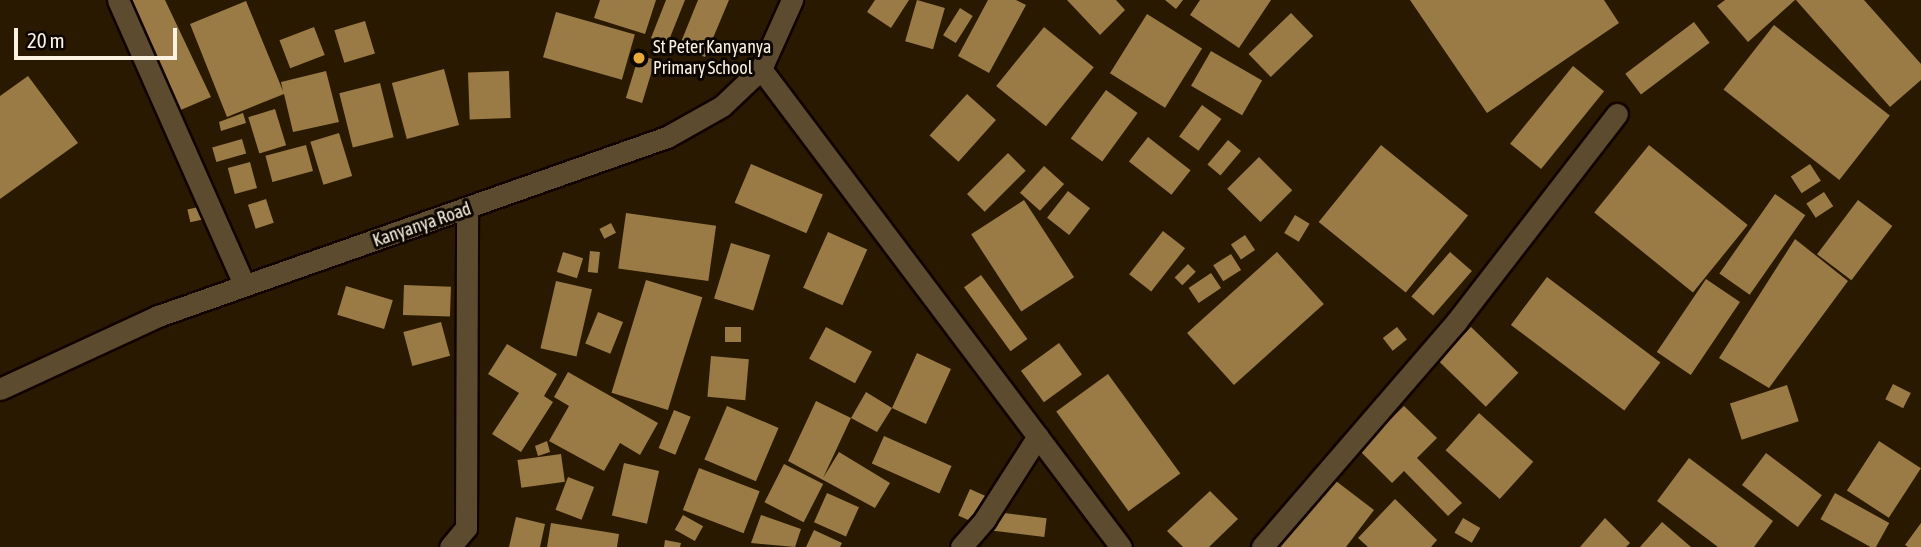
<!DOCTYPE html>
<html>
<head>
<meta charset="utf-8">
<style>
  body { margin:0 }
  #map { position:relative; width:1921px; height:547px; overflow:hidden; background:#291900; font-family:"Asap Condensed",sans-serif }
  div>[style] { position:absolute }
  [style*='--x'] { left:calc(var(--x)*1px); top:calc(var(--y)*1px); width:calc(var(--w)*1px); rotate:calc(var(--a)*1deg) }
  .building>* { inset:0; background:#9a7b46; transform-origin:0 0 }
  .roads { filter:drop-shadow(2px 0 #110400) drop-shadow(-2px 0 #110400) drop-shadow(0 2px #110400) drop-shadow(0 -2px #110400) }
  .minor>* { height:21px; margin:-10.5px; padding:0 10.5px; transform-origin:10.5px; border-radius:10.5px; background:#5c4b2e }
  .dots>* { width:19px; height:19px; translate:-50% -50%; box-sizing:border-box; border:4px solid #0c0600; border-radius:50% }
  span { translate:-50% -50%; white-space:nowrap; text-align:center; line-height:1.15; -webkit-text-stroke:6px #0c0600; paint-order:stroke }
  .poi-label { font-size:18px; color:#fcf2e1 }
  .left { translate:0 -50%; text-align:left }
  .street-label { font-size:18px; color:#fcf2e1 }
  .scale { position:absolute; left:14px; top:28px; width:163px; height:32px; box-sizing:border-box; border:4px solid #fcf2e1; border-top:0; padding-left:9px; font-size:21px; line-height:24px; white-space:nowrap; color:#fcf2e1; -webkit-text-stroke:5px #0c0600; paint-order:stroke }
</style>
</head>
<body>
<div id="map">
  <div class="building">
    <div style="clip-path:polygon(123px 0,165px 0,211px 97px,176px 112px)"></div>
    <div style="clip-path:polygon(600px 0,656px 0,645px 34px,594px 18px)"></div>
    <div style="clip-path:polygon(666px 0,685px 0,667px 45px,651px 38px)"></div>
    <div style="clip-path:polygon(698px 0,729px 0,705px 57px,679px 47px)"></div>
    <div style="clip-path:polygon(875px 0,909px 0,891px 28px,867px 12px)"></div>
    <div style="left:917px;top:0;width:29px;height:43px;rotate:16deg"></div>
    <div style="clip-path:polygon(988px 0,1016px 0,1026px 5px,989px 73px,958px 56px)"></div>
    <div style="clip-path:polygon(1067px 0,1116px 0,1125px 10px,1100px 35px)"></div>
    <div style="clip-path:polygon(1165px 0,1183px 0,1176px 9px)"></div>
    <div style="clip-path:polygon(1200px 0,1271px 0,1239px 48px,1190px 15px)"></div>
    <div style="clip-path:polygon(1410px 0,1604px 0,1619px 23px,1487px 113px)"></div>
    <div style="clip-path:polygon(1725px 0,1795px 0,1748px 42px,1717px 6px)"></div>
    <div style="clip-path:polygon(1796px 0,1864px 0,1921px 64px,1921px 80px,1890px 107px)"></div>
    <div style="clip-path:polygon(246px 1px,283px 91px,281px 82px,326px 71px,339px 122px,293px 132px,284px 94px,227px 117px,190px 24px)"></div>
    <div style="left:960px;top:8px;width:15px;height:32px;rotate:32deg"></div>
    <div style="left:556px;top:12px;width:82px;height:47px;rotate:16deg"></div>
    <div style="left:1291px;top:13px;width:32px;height:59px;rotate:46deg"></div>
    <div style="left:1147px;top:14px;width:65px;height:70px;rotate:32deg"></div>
    <div style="left:365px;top:21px;width:34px;height:32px;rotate:73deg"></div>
    <div style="left:1694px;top:22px;width:26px;height:86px;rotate:53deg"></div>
    <div style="left:1774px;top:25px;width:147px;height:82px;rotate:38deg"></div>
    <div style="left:314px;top:27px;width:30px;height:37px;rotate:69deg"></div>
    <div style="left:1044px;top:27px;width:64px;height:76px;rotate:39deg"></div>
    <div style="left:1211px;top:51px;width:59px;height:40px;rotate:30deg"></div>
    <div style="left:639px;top:55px;width:17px;height:45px;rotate:17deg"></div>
    <div style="left:1573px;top:66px;width:40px;height:100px;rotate:39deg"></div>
    <div style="left:444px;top:69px;width:58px;height:54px;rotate:75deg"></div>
    <div style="left:509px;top:71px;width:47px;height:41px;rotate:88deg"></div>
    <div style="clip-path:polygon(28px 76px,78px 143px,0 199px,0 96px)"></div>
    <div style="left:380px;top:83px;width:56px;height:42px;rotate:76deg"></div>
    <div style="left:1106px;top:90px;width:39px;height:60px;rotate:36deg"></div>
    <div style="left:967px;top:94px;width:39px;height:56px;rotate:42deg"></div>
    <div style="left:1202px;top:105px;width:24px;height:39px;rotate:36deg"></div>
    <div style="left:275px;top:109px;width:38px;height:28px;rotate:73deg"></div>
    <div style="clip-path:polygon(243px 113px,246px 123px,221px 131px,219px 122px)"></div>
    <div style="left:339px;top:133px;width:45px;height:30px;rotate:73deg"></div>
    <div style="left:1148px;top:137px;width:54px;height:31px;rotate:38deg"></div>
    <div style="left:242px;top:139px;width:15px;height:31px;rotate:74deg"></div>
    <div style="left:1228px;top:140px;width:17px;height:32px;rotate:40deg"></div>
    <div style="left:306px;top:145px;width:27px;height:42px;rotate:75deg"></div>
    <div style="left:1381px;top:145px;width:112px;height:99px;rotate:39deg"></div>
    <div style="left:1649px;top:145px;width:127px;height:87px;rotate:39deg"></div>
    <div style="left:1008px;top:153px;width:25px;height:58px;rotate:45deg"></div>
    <div style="left:1259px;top:157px;width:47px;height:45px;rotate:45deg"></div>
    <div style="left:250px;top:162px;width:27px;height:23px;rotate:75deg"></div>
    <div style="left:751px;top:164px;width:78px;height:42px;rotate:23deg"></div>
    <div style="left:1810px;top:164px;width:20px;height:23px;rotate:57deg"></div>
    <div style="left:1044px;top:166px;width:27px;height:36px;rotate:42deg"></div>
    <div style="left:1068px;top:191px;width:28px;height:34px;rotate:38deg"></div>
    <div style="left:1824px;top:192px;width:17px;height:21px;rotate:57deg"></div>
    <div style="left:1775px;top:194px;width:37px;height:97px;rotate:35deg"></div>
    <div style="left:266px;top:199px;width:25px;height:19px;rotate:72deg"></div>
    <div style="left:1024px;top:200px;width:92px;height:63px;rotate:57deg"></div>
    <div style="left:1858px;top:200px;width:43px;height:68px;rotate:37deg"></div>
    <div style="left:203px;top:206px;width:13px;height:16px;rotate:77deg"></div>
    <div style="left:626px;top:213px;width:91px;height:56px;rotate:8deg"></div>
    <div style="left:1295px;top:215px;width:17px;height:21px;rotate:31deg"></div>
    <div style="left:611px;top:223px;width:11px;height:13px;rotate:63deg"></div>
    <div style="left:1163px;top:231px;width:28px;height:55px;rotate:38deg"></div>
    <div style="left:828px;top:232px;width:43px;height:61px;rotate:24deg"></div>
    <div style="left:1245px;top:235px;width:18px;height:17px;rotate:56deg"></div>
    <div style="clip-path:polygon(1795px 239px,1848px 281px,1769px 388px,1719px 358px)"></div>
    <div style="left:731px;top:243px;width:41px;height:58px;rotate:17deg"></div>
    <div style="left:590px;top:251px;width:10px;height:21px;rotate:6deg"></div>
    <div style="left:563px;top:252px;width:21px;height:21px;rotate:17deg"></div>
    <div style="left:1277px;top:252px;width:70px;height:121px;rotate:48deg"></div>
    <div style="left:1450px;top:252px;width:29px;height:59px;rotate:41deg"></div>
    <div style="left:1231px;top:254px;width:19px;height:21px;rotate:58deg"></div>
    <div style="left:1188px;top:264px;width:11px;height:19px;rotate:45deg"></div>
    <div style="left:1211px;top:273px;width:18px;height:27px;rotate:56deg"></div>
    <div style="left:981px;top:275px;width:79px;height:21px;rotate:54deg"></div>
    <div style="left:1547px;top:277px;width:142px;height:60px;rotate:37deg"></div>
    <div style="left:1706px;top:279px;width:41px;height:88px;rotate:34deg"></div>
    <div style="left:646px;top:280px;width:59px;height:118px;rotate:17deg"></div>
    <div style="left:556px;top:281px;width:37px;height:69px;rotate:13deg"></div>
    <div style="left:404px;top:285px;width:47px;height:30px;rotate:2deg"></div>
    <div style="left:346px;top:286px;width:49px;height:30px;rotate:17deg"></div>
    <div style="left:598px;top:312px;width:27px;height:34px;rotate:22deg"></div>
    <div style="left:441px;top:322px;width:35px;height:39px;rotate:75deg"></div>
    <div style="left:725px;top:327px;width:16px;height:15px"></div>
    <div style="left:826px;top:327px;width:52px;height:36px;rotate:28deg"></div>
    <div style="left:1397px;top:327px;width:16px;height:18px;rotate:52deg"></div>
    <div style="left:1471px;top:327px;width:66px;height:47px;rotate:44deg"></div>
    <div style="left:1059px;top:343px;width:39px;height:47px;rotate:54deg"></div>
    <div style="clip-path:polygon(507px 344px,557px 374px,544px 396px,553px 402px,521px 452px,492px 434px,519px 393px,488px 374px)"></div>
    <div style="clip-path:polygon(917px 353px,951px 369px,926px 424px,892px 408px,877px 432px,851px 418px,866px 392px,892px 408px)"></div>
    <div style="left:711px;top:356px;width:38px;height:41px;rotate:5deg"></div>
    <div style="clip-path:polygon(568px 372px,658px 423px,640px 455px,620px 443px,604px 471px,549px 441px,569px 406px,554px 397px)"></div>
    <div style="left:1108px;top:374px;width:123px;height:64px;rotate:54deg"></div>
    <div style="left:1893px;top:384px;width:20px;height:17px;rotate:27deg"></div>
    <div style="left:1787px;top:385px;width:38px;height:60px;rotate:72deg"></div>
    <div style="clip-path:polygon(816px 401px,851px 418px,823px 478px,839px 452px,890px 483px,875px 508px,788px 461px)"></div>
    <div style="left:727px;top:406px;width:56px;height:58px;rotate:23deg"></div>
    <div style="clip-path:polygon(1404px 406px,1437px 438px,1417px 458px,1462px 503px,1448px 516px,1404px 471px,1392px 483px,1359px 450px)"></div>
    <div style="left:674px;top:410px;width:18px;height:41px;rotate:22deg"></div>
    <div style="left:1479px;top:413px;width:73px;height:50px;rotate:42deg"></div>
    <div style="left:884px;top:436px;width:74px;height:30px;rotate:24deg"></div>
    <div style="clip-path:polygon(547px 441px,550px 452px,538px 456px,535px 446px)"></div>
    <div style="left:1879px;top:441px;width:50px;height:59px;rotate:33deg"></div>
    <div style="left:1766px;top:453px;width:70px;height:40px;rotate:37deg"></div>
    <div style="left:561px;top:454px;width:28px;height:44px;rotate:82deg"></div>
    <div style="clip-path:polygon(1689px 458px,1773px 521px,1754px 547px,1718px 547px,1657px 501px)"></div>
    <div style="left:624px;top:463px;width:36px;height:54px;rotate:13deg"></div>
    <div style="left:784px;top:464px;width:44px;height:43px;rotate:27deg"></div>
    <div style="left:699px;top:468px;width:65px;height:45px;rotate:21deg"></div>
    <div style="left:568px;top:477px;width:28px;height:35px;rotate:21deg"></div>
    <div style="clip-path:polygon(1332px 478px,1374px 510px,1346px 547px,1279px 547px)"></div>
    <div style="left:970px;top:489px;width:17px;height:29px;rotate:24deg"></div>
    <div style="clip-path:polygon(1210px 491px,1238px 519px,1209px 547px,1183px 547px,1167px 531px)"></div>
    <div style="left:827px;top:493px;width:35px;height:32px;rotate:24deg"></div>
    <div style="left:1835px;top:493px;width:62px;height:30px;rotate:29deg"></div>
    <div style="clip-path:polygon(1395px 499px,1437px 540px,1431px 547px,1368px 547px,1358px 538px)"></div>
    <div style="left:996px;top:512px;width:51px;height:19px;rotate:7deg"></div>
    <div style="left:683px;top:515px;width:23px;height:17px;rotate:29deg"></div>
    <div style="clip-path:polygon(761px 515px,801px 529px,795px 547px,751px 543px)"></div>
    <div style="clip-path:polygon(516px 517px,545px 524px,540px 547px,509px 547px)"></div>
    <div style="left:1463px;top:518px;width:20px;height:17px;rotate:30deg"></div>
    <div style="clip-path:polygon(1605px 518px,1630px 543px,1626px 547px,1580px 547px)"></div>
    <div style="clip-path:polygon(1662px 522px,1691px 547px,1640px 547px)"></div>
    <div style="clip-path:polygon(551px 523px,619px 534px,617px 547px,547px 547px)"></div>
    <div style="clip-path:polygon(1921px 523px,1921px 547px,1908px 547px,1905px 545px)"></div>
    <div style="clip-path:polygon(814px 530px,842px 543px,840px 547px,806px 547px)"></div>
    <div style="clip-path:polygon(665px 540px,681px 543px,680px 547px,664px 547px)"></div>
  </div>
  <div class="roads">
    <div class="minor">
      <div style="--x:118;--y:0;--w:312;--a:66.1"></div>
      <div style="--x:761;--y:69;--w:598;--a:53.02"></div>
      <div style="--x:0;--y:389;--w:174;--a:-24.8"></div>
      <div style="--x:158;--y:316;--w:540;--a:-19.38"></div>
      <div style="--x:667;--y:137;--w:63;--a:-29.4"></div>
      <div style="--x:722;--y:106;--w:54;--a:-43.5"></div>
      <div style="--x:761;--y:69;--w:76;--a:-65.8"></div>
      <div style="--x:450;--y:547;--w:25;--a:-50"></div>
      <div style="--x:466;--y:528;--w:318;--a:-89.8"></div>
      <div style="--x:961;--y:547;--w:37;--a:-49"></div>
      <div style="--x:985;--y:519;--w:98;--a:-57.4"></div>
      <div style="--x:1262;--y:547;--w:297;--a:-49.2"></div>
      <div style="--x:1456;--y:322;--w:263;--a:-52.3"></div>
    </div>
  </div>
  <div class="dots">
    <div style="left:639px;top:58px;background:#e8ab37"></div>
  </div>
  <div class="poi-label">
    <span class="left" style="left:653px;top:58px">St Peter Kanyanya<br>Primary School</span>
  </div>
  <div class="street-label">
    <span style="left:422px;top:225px;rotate:-19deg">Kanyanya Road</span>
  </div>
  <div class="scale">20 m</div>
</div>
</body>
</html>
